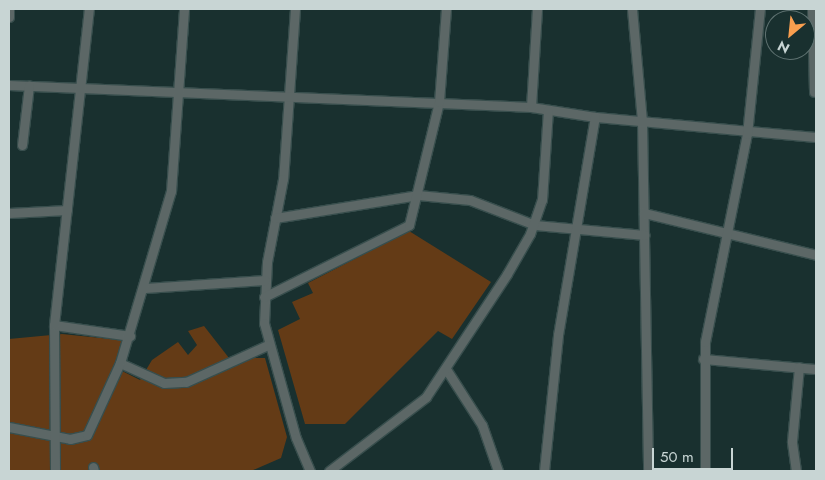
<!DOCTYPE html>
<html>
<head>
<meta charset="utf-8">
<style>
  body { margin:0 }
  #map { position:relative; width:825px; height:480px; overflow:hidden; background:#19302f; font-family:Jost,sans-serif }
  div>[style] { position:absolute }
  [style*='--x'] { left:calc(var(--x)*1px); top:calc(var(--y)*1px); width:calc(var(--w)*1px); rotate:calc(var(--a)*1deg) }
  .green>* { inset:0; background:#643b16 }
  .roads { filter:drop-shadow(1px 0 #384e4d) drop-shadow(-1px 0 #384e4d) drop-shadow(0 1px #384e4d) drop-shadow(0 -1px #384e4d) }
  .street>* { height:9px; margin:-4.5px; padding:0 4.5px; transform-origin:4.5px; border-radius:4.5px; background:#5c6766 }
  span { translate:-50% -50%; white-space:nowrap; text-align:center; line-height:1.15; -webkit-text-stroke:5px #19302f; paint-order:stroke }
  .frame { position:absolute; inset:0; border:10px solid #c8d5d4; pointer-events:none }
  .north { position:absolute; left:765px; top:10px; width:50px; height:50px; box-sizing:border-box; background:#19302f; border:1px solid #5f7271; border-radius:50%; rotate:208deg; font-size:14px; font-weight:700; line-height:20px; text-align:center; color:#c8d5d4 }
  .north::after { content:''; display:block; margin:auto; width:18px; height:22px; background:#fa9f4f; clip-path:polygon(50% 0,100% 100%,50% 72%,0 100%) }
  .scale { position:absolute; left:652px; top:448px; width:81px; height:22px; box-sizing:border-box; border:2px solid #c8d5d4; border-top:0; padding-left:6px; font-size:15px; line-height:18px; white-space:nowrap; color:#c8d5d4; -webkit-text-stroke:4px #19302f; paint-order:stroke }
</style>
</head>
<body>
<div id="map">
  <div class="green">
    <div style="clip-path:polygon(409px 231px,491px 282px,452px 339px,438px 331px,345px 424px,305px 424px,278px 330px,300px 319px,292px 302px,313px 293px,308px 283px)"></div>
    <div style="clip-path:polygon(204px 326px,229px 358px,265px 358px,287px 437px,281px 458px,251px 471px,9px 471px,9px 339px,62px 334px,130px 341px,120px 370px,140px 380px,152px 360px,178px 342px,188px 355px,197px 345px,188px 331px)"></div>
  </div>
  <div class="roads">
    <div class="street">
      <div style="--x:295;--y:9;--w:170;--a:94"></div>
      <div style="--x:283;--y:179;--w:85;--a:100.9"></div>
      <div style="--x:267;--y:262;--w:61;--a:92.8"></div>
      <div style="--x:264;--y:323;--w:119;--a:74.5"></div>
      <div style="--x:296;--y:438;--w:36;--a:67"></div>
      <div style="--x:632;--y:9;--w:112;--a:84.9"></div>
      <div style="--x:642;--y:121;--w:350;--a:89"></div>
      <div style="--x:812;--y:9;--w:83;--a:88.6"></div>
      <div style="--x:9;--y:17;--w:8;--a:-90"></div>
      <div style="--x:9;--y:85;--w:522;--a:2.41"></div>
      <div style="--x:531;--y:107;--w:65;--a:8.9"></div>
      <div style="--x:595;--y:117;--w:222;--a:5.2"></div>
      <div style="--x:531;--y:107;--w:98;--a:-86.5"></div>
      <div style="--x:22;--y:145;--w:60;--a:-83.3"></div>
      <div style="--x:9;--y:213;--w:58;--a:-3"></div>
      <div style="--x:644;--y:213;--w:177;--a:13.7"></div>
      <div style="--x:275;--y:218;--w:145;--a:-9.1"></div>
      <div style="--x:418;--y:195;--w:52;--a:5.5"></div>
      <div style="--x:470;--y:200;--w:70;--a:21"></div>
      <div style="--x:535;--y:225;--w:110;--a:5.2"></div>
      <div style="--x:145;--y:288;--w:120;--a:-3.8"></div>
      <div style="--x:264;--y:297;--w:162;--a:-26.4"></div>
      <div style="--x:409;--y:225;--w:127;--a:-76.3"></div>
      <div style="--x:439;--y:102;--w:93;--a:-85.7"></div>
      <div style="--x:54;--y:325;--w:77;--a:8.2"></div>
      <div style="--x:703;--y:359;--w:113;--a:5.1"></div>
      <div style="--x:120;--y:363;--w:48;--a:24.4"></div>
      <div style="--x:164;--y:383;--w:22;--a:-3"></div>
      <div style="--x:186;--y:382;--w:90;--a:-24.3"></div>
      <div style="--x:446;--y:369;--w:67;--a:57.3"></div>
      <div style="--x:482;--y:425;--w:49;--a:70.8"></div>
      <div style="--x:9;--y:427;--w:62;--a:11.1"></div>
      <div style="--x:70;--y:439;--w:17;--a:-13"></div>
      <div style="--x:87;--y:435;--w:79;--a:-65.4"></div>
      <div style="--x:120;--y:363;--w:179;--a:-73.5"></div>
      <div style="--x:171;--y:191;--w:182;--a:-85.9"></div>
      <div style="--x:93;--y:467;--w:4;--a:76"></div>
      <div style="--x:55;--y:471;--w:146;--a:-90.4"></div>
      <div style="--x:54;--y:325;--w:318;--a:-83.7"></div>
      <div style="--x:329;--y:471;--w:122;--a:-37.3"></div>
      <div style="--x:426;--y:397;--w:147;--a:-56.6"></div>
      <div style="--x:507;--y:274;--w:46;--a:-60.1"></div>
      <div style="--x:530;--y:234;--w:36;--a:-71"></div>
      <div style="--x:542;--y:200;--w:90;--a:-86.2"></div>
      <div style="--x:544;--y:471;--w:137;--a:-84.1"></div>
      <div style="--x:558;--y:335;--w:221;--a:-80.4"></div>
      <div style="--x:705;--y:471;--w:129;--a:-90"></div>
      <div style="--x:705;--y:342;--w:212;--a:-78.6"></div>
      <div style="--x:747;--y:134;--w:126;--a:-84.1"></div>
      <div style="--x:796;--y:471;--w:30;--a:-98"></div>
      <div style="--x:792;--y:441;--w:74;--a:-84.6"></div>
    </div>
  </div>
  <div class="frame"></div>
  <div class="north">N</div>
  <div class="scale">50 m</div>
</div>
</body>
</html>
